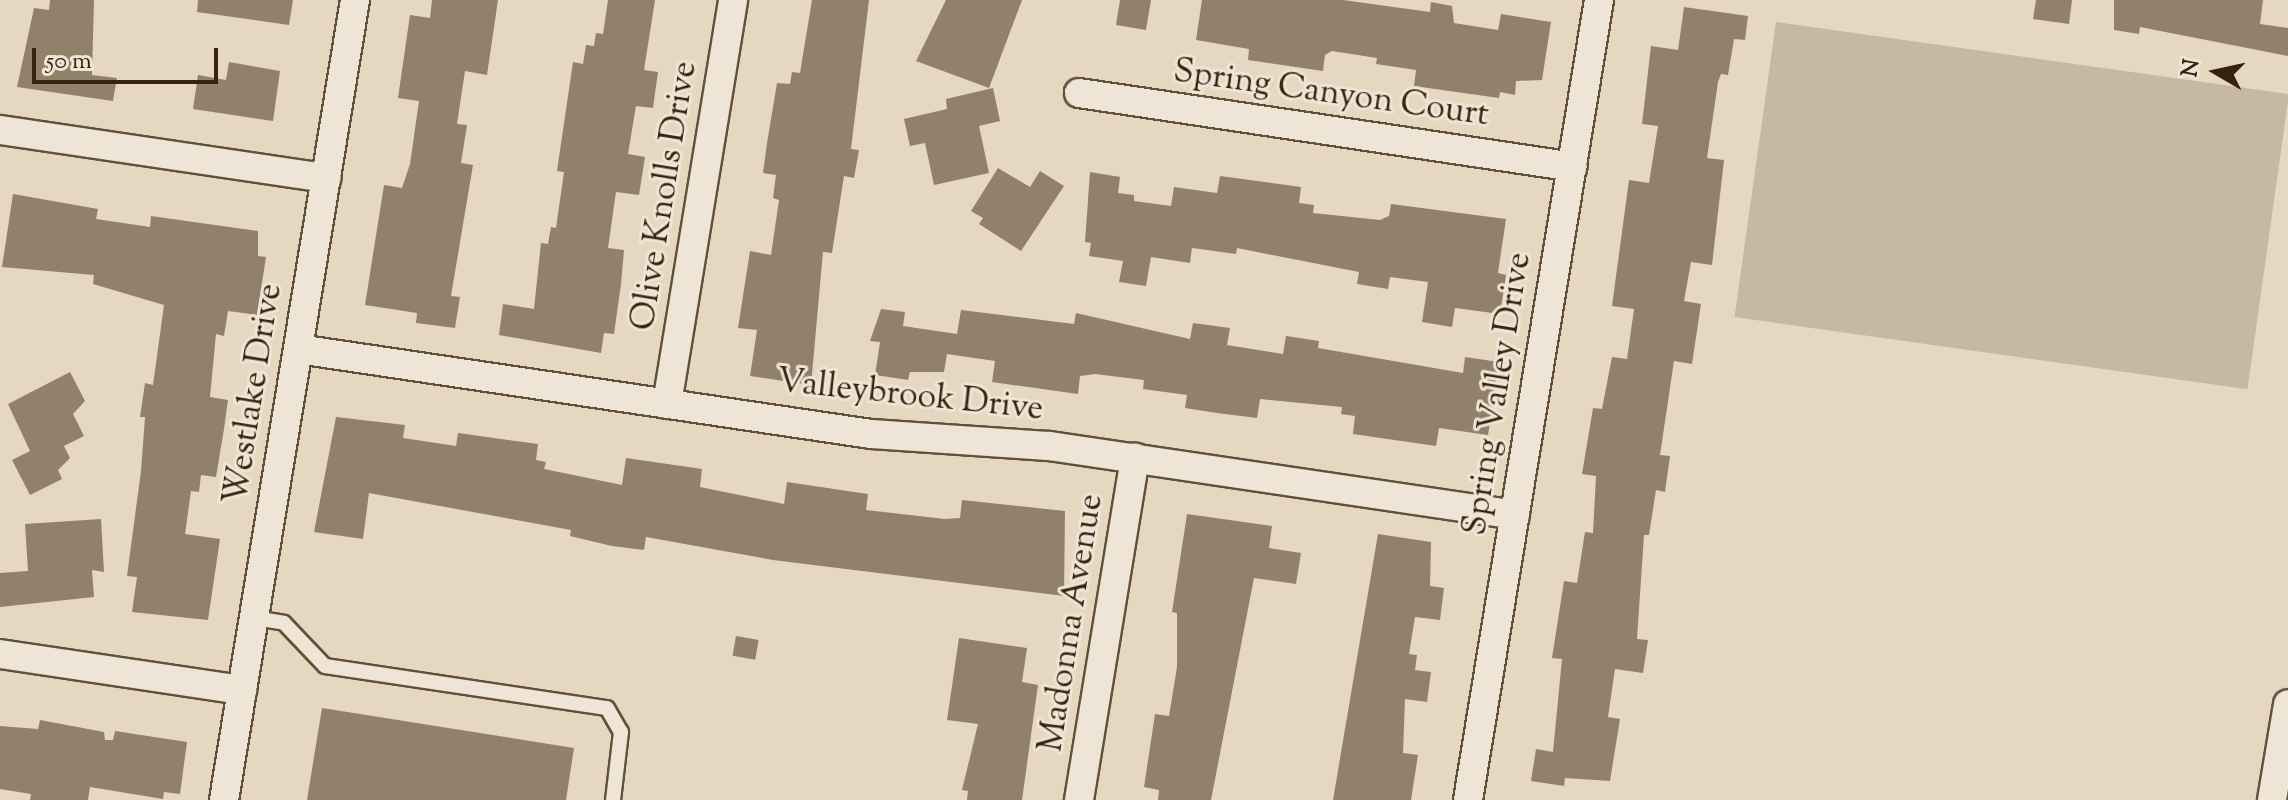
<!DOCTYPE html>
<html>
<head>
<meta charset="utf-8">
<style>
  body { margin:0 }
  #map { position:relative; width:2288px; height:800px; overflow:hidden; background:#e5d7c0; font-family:"Sorts Mill Goudy",serif }
  div>[style] { position:absolute }
  [style*='--x'] { left:calc(var(--x)*1px); top:calc(var(--y)*1px); width:calc(var(--w)*1px); rotate:calc(var(--a)*1deg) }
  .green>* { inset:0; background:#c7b8a2; transform-origin:0 0 }
  .building>* { inset:0; background:#91816b; transform-origin:0 0 }
  .roads { filter:drop-shadow(2px 0 #62503a) drop-shadow(-2px 0 #62503a) drop-shadow(0 2px #62503a) drop-shadow(0 -2px #62503a) }
  .lane>* { height:14px; margin:-7px; padding:0 7px; transform-origin:7px; border-radius:7px; background:#eee5d6 }
  .street>* { height:28px; margin:-14px; padding:0 14px; transform-origin:14px; border-radius:14px; background:#eee5d6 }
  span { translate:-50% -50%; white-space:nowrap; text-align:center; line-height:1.15; -webkit-text-stroke:6px #eee5d6; paint-order:stroke }
  .street-label { font-size:34px; color:#36230e }
  .north { position:absolute; left:2176px; top:32px; width:80px; height:80px; -webkit-text-stroke:6px #eee5d6; paint-order:stroke; rotate:279deg; font-size:22px; font-weight:700; line-height:32px; text-align:center; color:#36230e }
  .north::after { content:''; display:block; margin:auto; width:28px; height:36px; background:#36230e; clip-path:polygon(50% 0,100% 100%,50% 72%,0 100%) }
  .scale { position:absolute; left:32px; top:48px; width:186px; height:36px; box-sizing:border-box; border:4px solid #36230e; border-top:0; padding-left:10px; font-size:24px; line-height:28px; white-space:nowrap; color:#36230e; -webkit-text-stroke:6px #eee5d6; paint-order:stroke }
</style>
</head>
<body>
<div id="map">
  <div class="green">
    <div style="left:1776px;top:22px;width:518px;height:298px;rotate:8deg"></div>
  </div>
  <div class="building">
    <div style="clip-path:polygon(50px 0,94px 0,92px 75px,117px 78px,113px 101px,17px 87px,34px 8px,49px 10px)"></div>
    <div style="clip-path:polygon(198px 0,293px 0,289px 25px,197px 12px)"></div>
    <div style="clip-path:polygon(432px 0,498px 0,487px 75px,465px 71px,457px 124px,467px 125px,461px 163px,473px 165px,451px 296px,460px 297px,455px 328px,416px 323px,417px 313px,365px 305px,384px 185px,402px 188px,410px 164px,419px 101px,398px 98px,410px 15px,430px 18px)"></div>
    <div style="clip-path:polygon(608px 0,655px 0,644px 70px,658px 72px,653px 108px,636px 106px,628px 154px,645px 157px,639px 195px,616px 192px,608px 248px,624px 250px,621px 284px,614px 334px,604px 333px,601px 353px,499px 335px,503px 304px,534px 309px,541px 243px,548px 244px,551px 227px,556px 228px,564px 172px,557px 171px,573px 62px,583px 64px,586px 45px,594px 46px,596px 33px,603px 34px)"></div>
    <div style="clip-path:polygon(812px 0,869px 0,851px 149px,859px 150px,854px 178px,844px 176px,832px 253px,823px 252px,811px 385px,750px 376px,757px 330px,738px 328px,750px 251px,771px 255px,779px 200px,773px 198px,776px 175px,763px 173px,767px 143px,777px 83px,790px 84px,792px 72px,800px 73px)"></div>
    <div style="clip-path:polygon(946px 0,1022px 0,989px 88px,916px 61px)"></div>
    <div style="clip-path:polygon(1120px 0,1151px 0,1146px 30px,1116px 25px)"></div>
    <div style="clip-path:polygon(1202px 0,1343px 0,1430px 12px,1431px 2px,1452px 6px,1454px 23px,1498px 30px,1501px 14px,1551px 22px,1542px 80px,1516px 81px,1515px 95px,1500px 92px,1499px 98px,1414px 86px,1416px 70px,1376px 64px,1377px 58px,1332px 51px,1325px 55px,1323px 71px,1248px 60px,1249px 49px,1196px 40px)"></div>
    <div style="clip-path:polygon(2036px 0,2072px 0,2069px 24px,2033px 19px)"></div>
    <div style="clip-path:polygon(2114px 0,2263px 0,2260px 24px,2288px 28px,2288px 56px,2140px 27px,2139px 34px,2114px 30px)"></div>
    <div style="clip-path:polygon(1684px 7px,1748px 16px,1745px 40px,1734px 39px,1728px 75px,1721px 74px,1718px 82px,1707px 158px,1724px 160px,1712px 265px,1691px 262px,1684px 301px,1701px 304px,1692px 364px,1674px 361px,1660px 455px,1670px 456px,1665px 492px,1656px 490px,1649px 535px,1644px 535px,1637px 639px,1648px 640px,1643px 673px,1615px 669px,1608px 717px,1620px 719px,1610px 781px,1565px 778px,1564px 786px,1531px 781px,1536px 749px,1553px 752px,1562px 659px,1552px 658px,1564px 581px,1577px 583px,1585px 532px,1593px 533px,1596px 476px,1582px 474px,1593px 408px,1602px 409px,1612px 357px,1627px 359px,1634px 309px,1612px 306px,1629px 180px,1649px 183px,1658px 126px,1642px 124px,1651px 46px,1678px 50px)"></div>
    <div style="clip-path:polygon(229px 62px,280px 71px,273px 121px,193px 109px,198px 75px,226px 80px)"></div>
    <div style="clip-path:polygon(993px 88px,1000px 121px,979px 126px,989px 173px,934px 185px,925px 143px,910px 146px,904px 119px,947px 109px,946px 99px)"></div>
    <div style="clip-path:polygon(998px 168px,1030px 187px,1040px 171px,1064px 186px,1021px 251px,979px 224px,983px 218px,971px 211px)"></div>
    <div style="clip-path:polygon(1090px 172px,1120px 177px,1118px 193px,1134px 195px,1134px 201px,1171px 206px,1174px 187px,1217px 193px,1220px 176px,1301px 187px,1299px 203px,1314px 205px,1313px 213px,1380px 220px,1389px 216px,1391px 204px,1506px 219px,1498px 273px,1506px 275px,1500px 314px,1455px 308px,1452px 327px,1422px 322px,1428px 282px,1390px 277px,1388px 289px,1357px 284px,1359px 272px,1237px 248px,1236px 254px,1192px 248px,1190px 263px,1151px 257px,1146px 286px,1119px 282px,1123px 261px,1089px 256px,1091px 243px,1085px 242px)"></div>
    <div style="clip-path:polygon(13px 194px,98px 209px,96px 219px,150px 227px,151px 216px,258px 231px,258px 256px,266px 257px,257px 315px,228px 311px,224px 336px,216px 334px,210px 397px,228px 400px,224px 429px,216px 477px,201px 475px,199px 492px,191px 491px,185px 534px,220px 539px,208px 620px,132px 612px,137px 577px,127px 576px,141px 471px,145px 417px,140px 417px,145px 383px,153px 385px,164px 305px,93px 284px,94px 275px,2px 267px)"></div>
    <div style="clip-path:polygon(881px 309px,905px 312px,903px 326px,957px 334px,961px 310px,1074px 324px,1076px 313px,1190px 339px,1193px 323px,1230px 328px,1227px 345px,1283px 354px,1286px 336px,1319px 341px,1318px 348px,1463px 373px,1465px 357px,1499px 362px,1488px 435px,1439px 428px,1436px 446px,1353px 434px,1355px 416px,1341px 414px,1342px 407px,1260px 399px,1257px 418px,1217px 413px,1185px 408px,1187px 395px,1143px 389px,1144px 380px,1095px 374px,1080px 376px,1078px 394px,992px 382px,995px 361px,947px 354px,944px 372px,910px 372px,908px 380px,875px 375px,880px 342px,870px 341px)"></div>
    <div style="clip-path:polygon(70px 372px,85px 401px,73px 414px,84px 436px,64px 446px,70px 458px,58px 470px,62px 479px,30px 495px,12px 460px,30px 451px,8px 404px)"></div>
    <div style="clip-path:polygon(336px 417px,405px 425px,403px 438px,456px 446px,458px 433px,538px 444px,536px 460px,546px 462px,544px 469px,622px 485px,626px 458px,702px 469px,700px 487px,784px 504px,787px 482px,868px 494px,866px 510px,945px 519px,960px 518px,962px 500px,1065px 511px,1064px 596px,773px 560px,646px 537px,644px 550px,612px 546px,570px 536px,571px 530px,369px 493px,363px 539px,314px 532px)"></div>
    <div style="clip-path:polygon(1187px 514px,1272px 526px,1269px 548px,1301px 553px,1296px 584px,1254px 578px,1211px 800px,1158px 800px,1159px 790px,1144px 787px,1155px 714px,1169px 716px,1177px 667px,1177px 613px,1172px 612px)"></div>
    <div style="clip-path:polygon(101px 519px,104px 572px,92px 570px,94px 597px,0 607px,0 573px,28px 571px,25px 524px)"></div>
    <div style="clip-path:polygon(1378px 534px,1431px 542px,1430px 586px,1444px 588px,1440px 620px,1415px 617px,1409px 654px,1417px 655px,1415px 670px,1431px 672px,1427px 702px,1405px 699px,1403px 753px,1418px 755px,1411px 800px,1333px 800px)"></div>
    <div style="left:736px;top:636px;width:23px;height:20px;rotate:10deg"></div>
    <div style="clip-path:polygon(959px 638px,1027px 648px,1022px 682px,1038px 685px,1022px 800px,967px 800px,968px 791px,962px 790px,978px 724px,947px 720px)"></div>
    <div style="clip-path:polygon(322px 708px,574px 748px,566px 800px,307px 800px)"></div>
    <div style="clip-path:polygon(40px 720px,104px 732px,105px 740px,113px 740px,115px 731px,187px 742px,180px 794px,164px 792px,163px 799px,90px 787px,88px 800px,30px 800px,31px 794px,0 789px,0 726px,38px 729px)"></div>
  </div>
  <div class="roads">
    <div class="lane">
      <div style="--x:254;--y:618;--w:30;--a:9"></div>
      <div style="--x:284;--y:623;--w:59;--a:46.4"></div>
      <div style="--x:325;--y:666;--w:285;--a:8.5"></div>
      <div style="--x:607;--y:708;--w:28;--a:60"></div>
      <div style="--x:621;--y:732;--w:68;--a:96.7"></div>
    </div>
    <div class="street">
      <div style="--x:1079;--y:93;--w:499;--a:8.5"></div>
      <div style="--x:0;--y:130;--w:330;--a:8.4"></div>
      <div style="--x:298;--y:349;--w:579;--a:8.44"></div>
      <div style="--x:871;--y:434;--w:178;--a:3.9"></div>
      <div style="--x:1049;--y:446;--w:471;--a:8.4"></div>
      <div style="--x:667;--y:404;--w:409;--a:-80.7"></div>
      <div style="--x:0;--y:654;--w:245;--a:8.5"></div>
      <div style="--x:224;--y:800;--w:811;--a:-80.7"></div>
      <div style="--x:1079;--y:800;--w:347;--a:-80.7"></div>
      <div style="--x:1468;--y:800;--w:811;--a:-80.7"></div>
      <div style="--x:2272;--y:800;--w:97;--a:-80.5"></div>
    </div>
  </div>
  <div class="street-label">
    <span style="left:1331px;top:94px;rotate:8deg">Spring Canyon Court</span>
    <span style="left:665px;top:196px;rotate:-81deg">Olive Knolls Drive</span>
    <span style="left:254px;top:394px;rotate:-81deg">Westlake Drive</span>
    <span style="left:1498px;top:394px;rotate:-81deg">Spring Valley Drive</span>
    <span style="left:910px;top:396px;rotate:6deg">Valleybrook Drive</span>
    <span style="left:1072px;top:623px;rotate:-81deg">Madonna Avenue</span>
  </div>
  <div class="north">N</div>
  <div class="scale">50 m</div>
</div>
</body>
</html>
